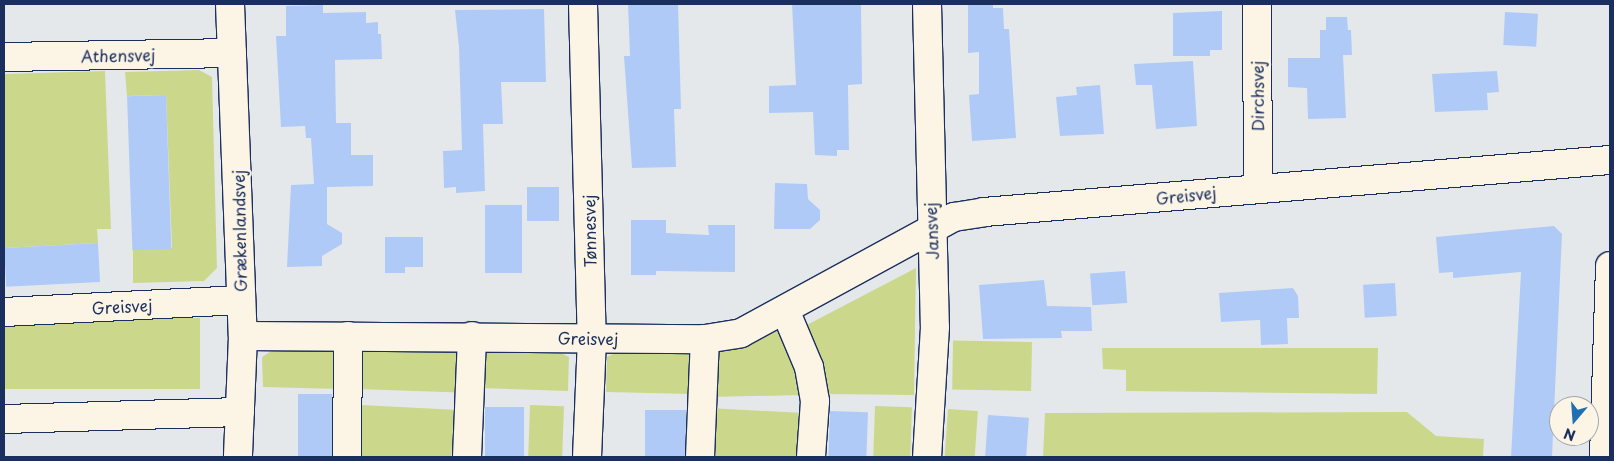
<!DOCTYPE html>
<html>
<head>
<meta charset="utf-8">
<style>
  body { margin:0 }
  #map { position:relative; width:1614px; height:461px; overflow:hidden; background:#e5e8eb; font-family:"Playpen Sans",sans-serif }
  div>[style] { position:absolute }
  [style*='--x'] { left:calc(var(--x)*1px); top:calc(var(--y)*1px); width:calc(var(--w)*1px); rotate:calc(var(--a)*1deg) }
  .green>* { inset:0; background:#cbd88c; transform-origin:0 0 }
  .building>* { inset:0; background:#b0caf8; transform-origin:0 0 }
  .roads { filter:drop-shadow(1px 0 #1b2f5e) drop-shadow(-1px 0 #1b2f5e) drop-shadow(0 1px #1b2f5e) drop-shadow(0 -1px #1b2f5e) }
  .minor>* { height:28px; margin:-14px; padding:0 14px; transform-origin:14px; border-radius:14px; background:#fcf5e5 }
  span { translate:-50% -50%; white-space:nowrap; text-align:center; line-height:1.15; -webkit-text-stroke:4.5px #fcf5e5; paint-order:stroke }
  .street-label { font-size:16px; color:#1b2f5e }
  .frame { position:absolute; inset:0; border:5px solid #1b2f5e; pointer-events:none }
  .north { position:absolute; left:1549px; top:396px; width:50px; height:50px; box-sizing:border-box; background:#fcf5e5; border:1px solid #a2a6af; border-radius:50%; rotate:198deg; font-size:14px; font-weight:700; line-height:20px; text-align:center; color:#1b2f5e }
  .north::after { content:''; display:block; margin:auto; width:18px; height:22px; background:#1f6fb2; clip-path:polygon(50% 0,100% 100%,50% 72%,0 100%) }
</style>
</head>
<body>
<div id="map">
  <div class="green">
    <div style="clip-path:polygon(199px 70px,212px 77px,217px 268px,204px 281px,133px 283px,133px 250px,172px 248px,166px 95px,127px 96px,125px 72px)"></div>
    <div style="clip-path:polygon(105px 71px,111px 229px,97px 229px,98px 243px,4px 248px,4px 74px)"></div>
    <div style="clip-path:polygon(916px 268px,914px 395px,821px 394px,801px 328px)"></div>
    <div style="left:200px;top:318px;width:71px;height:196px;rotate:90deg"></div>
    <div style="clip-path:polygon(781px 329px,804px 395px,709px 397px,716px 350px,739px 349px)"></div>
    <div style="left:1032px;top:342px;width:49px;height:79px;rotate:91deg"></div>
    <div style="clip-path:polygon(1102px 348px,1378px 348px,1377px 394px,1126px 391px,1126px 370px,1103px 369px)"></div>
    <div style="left:357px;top:349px;width:103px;height:40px;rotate:2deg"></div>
    <div style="clip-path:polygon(273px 350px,339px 351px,339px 389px,263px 387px,262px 357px)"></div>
    <div style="clip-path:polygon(478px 352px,561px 353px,569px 357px,568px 391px,478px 388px)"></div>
    <div style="clip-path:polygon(617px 352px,692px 353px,690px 394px,606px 392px,607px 357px)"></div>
    <div style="left:361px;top:405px;width:93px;height:52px;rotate:3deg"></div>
    <div style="left:530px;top:405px;width:34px;height:52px;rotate:2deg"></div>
    <div style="left:875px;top:406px;width:37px;height:51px;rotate:2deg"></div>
    <div style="left:709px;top:408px;width:90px;height:49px;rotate:3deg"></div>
    <div style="left:948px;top:409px;width:30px;height:48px;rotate:4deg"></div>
    <div style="clip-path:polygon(1407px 412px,1436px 436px,1484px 439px,1483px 457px,1043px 457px,1045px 413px)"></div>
  </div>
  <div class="building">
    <div style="clip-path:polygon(628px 4px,678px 4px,681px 109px,674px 109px,676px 167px,632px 168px,624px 56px,630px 56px)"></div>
    <div style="clip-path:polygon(792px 4px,861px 4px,862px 84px,848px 85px,849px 150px,837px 150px,837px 156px,815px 155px,813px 112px,769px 113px,769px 86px,796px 85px)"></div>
    <div style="clip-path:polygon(968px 4px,993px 4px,993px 8px,1003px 8px,1004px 29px,1009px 29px,1016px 138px,972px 141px,969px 95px,979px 94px,979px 52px,968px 53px)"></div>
    <div style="clip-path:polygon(323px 5px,323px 13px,366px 12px,366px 23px,378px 22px,378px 34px,381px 34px,382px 59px,335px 60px,336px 123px,351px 123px,351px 155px,373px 155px,373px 186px,327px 187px,327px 224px,342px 233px,342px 244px,322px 256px,322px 266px,287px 267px,291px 185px,314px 184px,311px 138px,306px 138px,305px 126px,281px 127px,276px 36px,286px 36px,286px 6px)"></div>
    <div style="clip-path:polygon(544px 9px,546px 82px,501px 82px,503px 124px,483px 124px,485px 191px,456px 193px,456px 187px,444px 188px,443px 151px,462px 150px,459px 47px,455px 10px)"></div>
    <div style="clip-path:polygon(1222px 11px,1222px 50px,1210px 50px,1210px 56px,1173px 56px,1173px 13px)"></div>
    <div style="left:1505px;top:12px;width:33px;height:33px;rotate:3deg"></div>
    <div style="clip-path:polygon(1326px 17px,1347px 17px,1348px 30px,1351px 30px,1352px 55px,1343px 55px,1346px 118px,1308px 119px,1307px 88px,1288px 87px,1288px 58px,1320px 58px,1320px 30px,1326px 30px)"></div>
    <div style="clip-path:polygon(1193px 61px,1197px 126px,1156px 129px,1152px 85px,1136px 85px,1134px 64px)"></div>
    <div style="clip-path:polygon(1497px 71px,1499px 92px,1487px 93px,1488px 110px,1435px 112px,1432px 74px)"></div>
    <div style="clip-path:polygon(1100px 85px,1104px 134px,1060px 136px,1056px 97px,1077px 95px,1076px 87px)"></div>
    <div style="left:166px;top:95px;width:154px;height:39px;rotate:88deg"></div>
    <div style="clip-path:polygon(775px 183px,807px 184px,808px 199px,820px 210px,820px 220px,810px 229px,774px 229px)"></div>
    <div style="left:527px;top:187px;width:32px;height:34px"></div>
    <div style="left:485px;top:205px;width:37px;height:68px"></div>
    <div style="clip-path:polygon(631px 220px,666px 220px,666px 233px,709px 235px,708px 225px,735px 225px,735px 272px,656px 271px,656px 275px,631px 275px)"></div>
    <div style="clip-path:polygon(1554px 226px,1562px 234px,1552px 457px,1511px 457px,1521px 272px,1453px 278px,1453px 272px,1439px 273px,1436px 237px)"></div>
    <div style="clip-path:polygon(385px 237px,423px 237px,423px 267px,405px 267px,405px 273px,385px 273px)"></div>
    <div style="left:98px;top:243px;width:39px;height:94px;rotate:87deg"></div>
    <div style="left:1125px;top:271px;width:32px;height:35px;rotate:86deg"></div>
    <div style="clip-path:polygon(1044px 280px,1047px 306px,1091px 307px,1092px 331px,1061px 331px,1062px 338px,983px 339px,979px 285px)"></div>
    <div style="left:1395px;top:283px;width:33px;height:32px;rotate:87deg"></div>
    <div style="clip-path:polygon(1293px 288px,1298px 296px,1299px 318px,1287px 318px,1288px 344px,1261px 345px,1260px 320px,1221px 322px,1219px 293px)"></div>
    <div style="left:298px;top:394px;width:34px;height:63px"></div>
    <div style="left:485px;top:407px;width:39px;height:50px"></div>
    <div style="left:645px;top:410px;width:41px;height:47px"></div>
    <div style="left:830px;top:411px;width:38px;height:46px;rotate:2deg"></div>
    <div style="left:988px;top:415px;width:41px;height:42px;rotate:4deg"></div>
  </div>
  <div class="roads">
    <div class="minor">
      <div style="--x:230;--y:4;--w:332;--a:87.8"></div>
      <div style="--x:243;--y:336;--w:121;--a:92.4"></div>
      <div style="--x:583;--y:4;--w:334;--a:88.5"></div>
      <div style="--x:592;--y:338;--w:119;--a:92.4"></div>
      <div style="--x:927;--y:4;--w:323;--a:88.6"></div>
      <div style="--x:935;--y:327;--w:130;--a:93.5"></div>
      <div style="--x:1257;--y:4;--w:184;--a:89.7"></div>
      <div style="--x:4;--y:57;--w:228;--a:-1"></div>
      <div style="--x:785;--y:310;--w:62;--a:67.2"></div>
      <div style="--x:809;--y:367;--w:35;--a:80"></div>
      <div style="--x:815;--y:401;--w:56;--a:94.1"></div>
      <div style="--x:4;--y:312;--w:237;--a:-2.9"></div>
      <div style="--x:243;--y:336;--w:462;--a:0.4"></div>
      <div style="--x:705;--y:339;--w:36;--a:-9"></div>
      <div style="--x:741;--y:333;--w:243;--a:-28.6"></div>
      <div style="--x:954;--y:217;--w:30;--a:-9"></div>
      <div style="--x:984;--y:212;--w:628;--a:-4.75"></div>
      <div style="--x:4;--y:419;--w:236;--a:-1.7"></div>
      <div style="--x:347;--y:457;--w:121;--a:-89.5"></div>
      <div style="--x:467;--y:457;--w:121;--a:-87.6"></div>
      <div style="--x:700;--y:457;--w:118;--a:-87.6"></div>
      <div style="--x:1604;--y:457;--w:191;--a:-88.2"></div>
    </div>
  </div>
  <div class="street-label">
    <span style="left:118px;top:55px;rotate:-1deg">Athensvej</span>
    <span style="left:1257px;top:96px;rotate:-90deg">Dirchsvej</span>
    <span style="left:1186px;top:195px;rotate:-6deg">Greisvej</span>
    <span style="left:239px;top:231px;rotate:-91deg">Grækenlandsvej</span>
    <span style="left:589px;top:231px;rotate:-91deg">Tønnesvej</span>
    <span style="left:931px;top:231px;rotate:-92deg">Jansvej</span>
    <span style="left:122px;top:306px;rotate:-3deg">Greisvej</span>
    <span style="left:588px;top:338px;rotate:1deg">Greisvej</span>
  </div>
  <div class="frame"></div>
  <div class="north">N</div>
</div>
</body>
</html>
